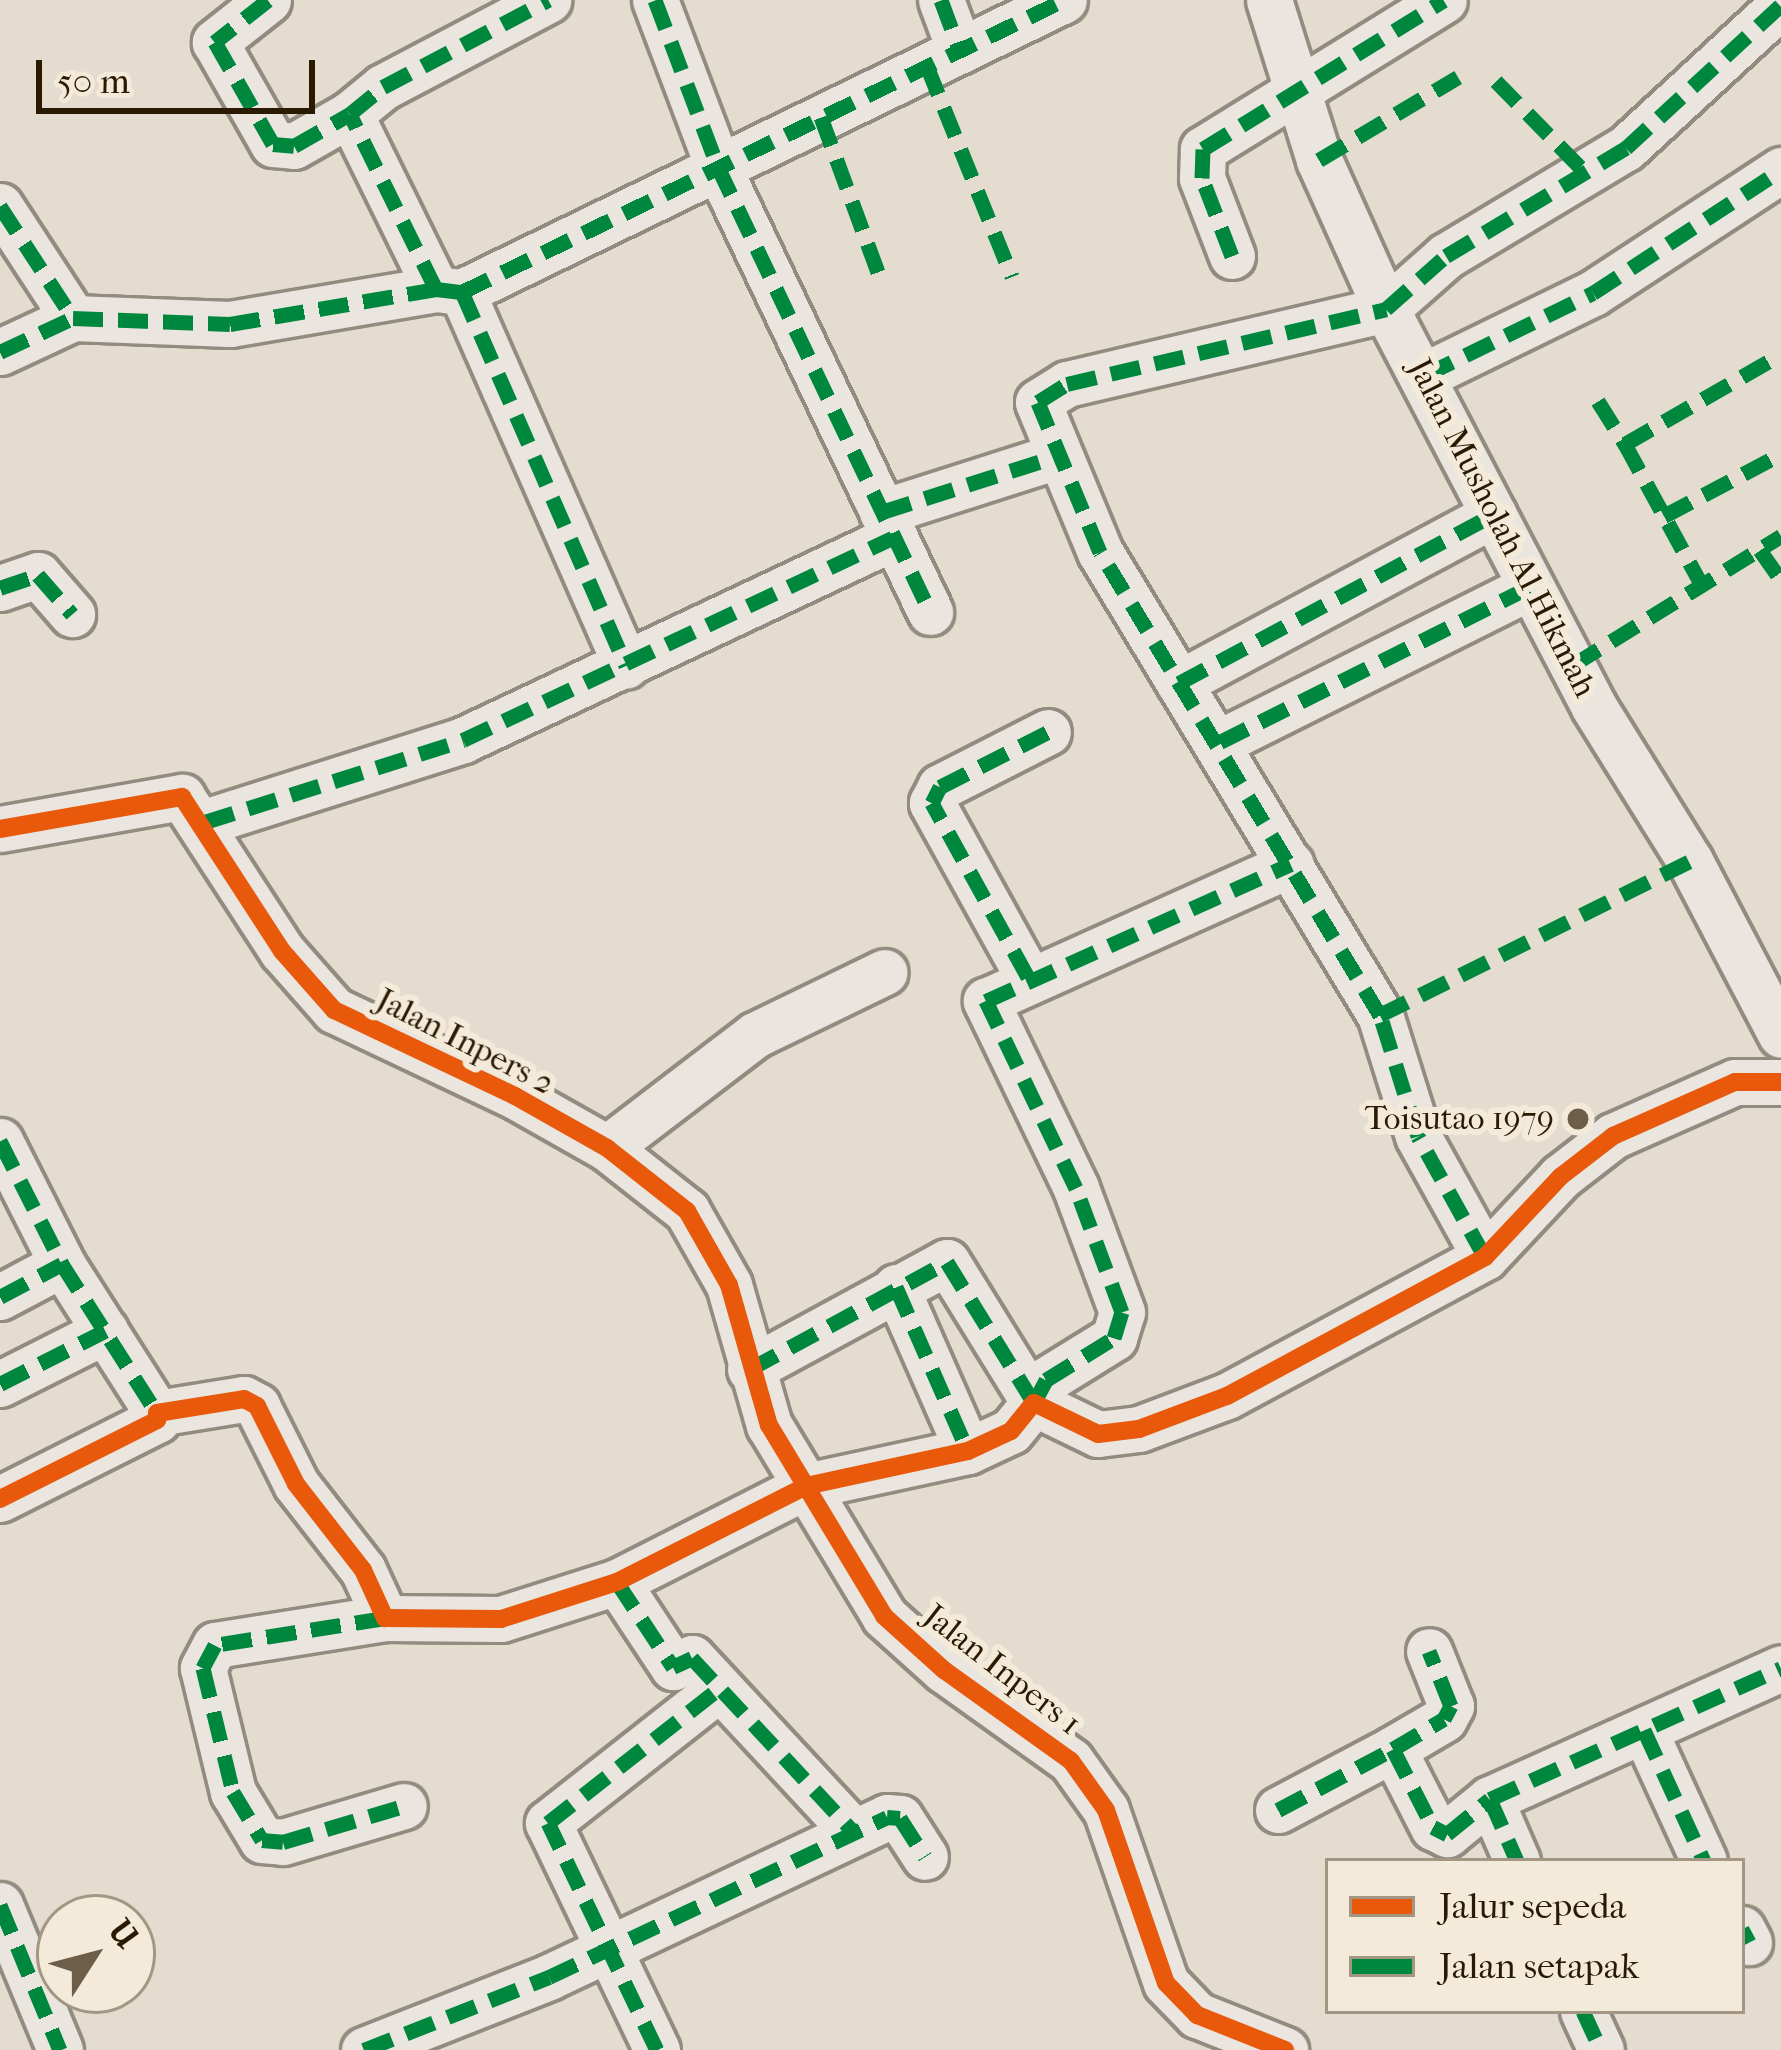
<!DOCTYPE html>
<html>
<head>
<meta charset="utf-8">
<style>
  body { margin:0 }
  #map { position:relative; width:1781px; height:2050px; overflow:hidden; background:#e4dcce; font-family:"IM FELL French Canon",serif }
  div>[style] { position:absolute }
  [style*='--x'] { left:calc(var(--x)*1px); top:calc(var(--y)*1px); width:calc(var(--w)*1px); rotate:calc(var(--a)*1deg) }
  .roads { filter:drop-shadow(3px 0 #928b80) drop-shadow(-3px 0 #928b80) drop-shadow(0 3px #928b80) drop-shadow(0 -3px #928b80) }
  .minor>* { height:45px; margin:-22.5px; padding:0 22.5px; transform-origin:22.5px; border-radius:22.5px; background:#eae6df }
  .quiet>* { height:15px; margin-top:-7.5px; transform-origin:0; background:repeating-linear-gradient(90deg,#00873e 0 30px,transparent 0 45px) }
  .cycleway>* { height:18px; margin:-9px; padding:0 9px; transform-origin:9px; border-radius:9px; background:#e8590c }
  .dots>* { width:33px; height:33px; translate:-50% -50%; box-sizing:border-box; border:6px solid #f3eada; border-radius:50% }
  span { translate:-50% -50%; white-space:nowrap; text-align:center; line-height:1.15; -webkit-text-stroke:12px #f3eada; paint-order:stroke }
  .street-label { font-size:33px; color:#2b1a02 }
  .poi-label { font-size:33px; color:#2b1a02 }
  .right { translate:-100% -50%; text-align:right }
  .legend { position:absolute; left:1325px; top:1858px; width:420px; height:156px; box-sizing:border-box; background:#f3eada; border:3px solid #a39784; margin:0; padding:15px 21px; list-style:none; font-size:36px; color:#2b1a02 }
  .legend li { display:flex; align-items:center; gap:24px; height:60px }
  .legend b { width:60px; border:3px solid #a39784 }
  .north { position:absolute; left:36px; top:1894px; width:120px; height:120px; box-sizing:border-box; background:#f3eada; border:3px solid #a39784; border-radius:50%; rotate:54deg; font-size:33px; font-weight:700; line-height:48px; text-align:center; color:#2b1a02 }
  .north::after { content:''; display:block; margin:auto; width:42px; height:54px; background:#6c5e49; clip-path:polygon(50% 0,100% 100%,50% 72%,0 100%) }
  .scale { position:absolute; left:36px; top:60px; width:279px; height:54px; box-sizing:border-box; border:6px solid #2b1a02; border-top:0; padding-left:15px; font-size:36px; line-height:42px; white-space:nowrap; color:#2b1a02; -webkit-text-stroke:9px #f3eada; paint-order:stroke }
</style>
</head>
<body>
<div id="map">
  <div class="roads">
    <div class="minor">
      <div style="--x:268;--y:0;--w:68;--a:141.6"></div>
      <div style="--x:215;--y:42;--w:117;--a:60.4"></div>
      <div style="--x:273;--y:144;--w:21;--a:5"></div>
      <div style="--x:294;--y:146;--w:64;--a:-29.7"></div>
      <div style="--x:655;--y:0;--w:178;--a:69.3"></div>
      <div style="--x:718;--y:167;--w:493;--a:64.5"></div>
      <div style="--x:941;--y:0;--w:54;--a:69.6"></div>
      <div style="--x:1269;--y:0;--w:168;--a:72.6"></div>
      <div style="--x:1319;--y:160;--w:163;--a:65.8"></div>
      <div style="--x:1386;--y:309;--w:449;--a:62.4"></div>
      <div style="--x:1594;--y:707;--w:181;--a:58.1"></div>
      <div style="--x:1690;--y:861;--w:196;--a:62.4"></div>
      <div style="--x:0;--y:206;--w:134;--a:56.9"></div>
      <div style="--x:1232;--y:256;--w:84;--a:-111"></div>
      <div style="--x:1202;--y:178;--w:29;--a:-88"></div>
      <div style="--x:1203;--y:149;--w:283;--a:-31.7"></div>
      <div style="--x:436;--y:289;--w:195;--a:-116.2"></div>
      <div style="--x:350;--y:114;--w:43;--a:-39.3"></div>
      <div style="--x:383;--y:87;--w:187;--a:-27.8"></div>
      <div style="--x:462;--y:292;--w:408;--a:66.3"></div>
      <div style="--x:0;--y:352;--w:81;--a:-25"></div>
      <div style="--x:73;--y:318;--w:157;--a:2.2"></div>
      <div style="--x:230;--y:324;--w:209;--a:-9.6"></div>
      <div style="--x:436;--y:289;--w:26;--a:7"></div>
      <div style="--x:462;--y:292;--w:669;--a:-25.88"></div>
      <div style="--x:1425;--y:375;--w:187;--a:-26"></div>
      <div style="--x:1593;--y:293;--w:225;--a:-33.2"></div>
      <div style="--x:882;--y:512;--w:185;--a:-17.7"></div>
      <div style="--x:0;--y:588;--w:40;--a:-18.9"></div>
      <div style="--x:38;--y:575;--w:52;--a:48.9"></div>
      <div style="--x:1179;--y:683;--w:357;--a:-28.2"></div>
      <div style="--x:1220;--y:742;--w:346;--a:-26.6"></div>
      <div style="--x:205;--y:822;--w:271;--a:-17.6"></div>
      <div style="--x:463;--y:740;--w:475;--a:-25.2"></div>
      <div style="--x:0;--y:829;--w:185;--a:-10"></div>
      <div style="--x:182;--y:797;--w:184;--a:57"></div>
      <div style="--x:282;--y:951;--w:79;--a:48.6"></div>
      <div style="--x:334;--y:1010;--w:200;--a:25.4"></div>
      <div style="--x:515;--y:1096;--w:106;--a:29.5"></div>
      <div style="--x:607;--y:1148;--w:102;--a:38.2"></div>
      <div style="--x:687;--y:1211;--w:85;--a:60.4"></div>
      <div style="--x:729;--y:1285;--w:146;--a:74.1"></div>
      <div style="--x:769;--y:1425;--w:223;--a:58.9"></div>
      <div style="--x:884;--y:1616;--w:81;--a:42"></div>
      <div style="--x:944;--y:1670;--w:156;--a:35.6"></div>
      <div style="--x:1071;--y:1761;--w:60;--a:54.5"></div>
      <div style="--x:1106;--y:1810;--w:183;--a:70.9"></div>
      <div style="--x:1166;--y:1983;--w:45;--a:45.9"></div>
      <div style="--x:1197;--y:2015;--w:95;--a:21.7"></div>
      <div style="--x:1028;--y:977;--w:199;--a:-118.9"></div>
      <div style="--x:932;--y:803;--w:18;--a:-63"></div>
      <div style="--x:940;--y:787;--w:121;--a:-27"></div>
      <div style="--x:0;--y:1141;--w:138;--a:63.2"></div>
      <div style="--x:62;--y:1264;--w:177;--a:57.5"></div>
      <div style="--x:607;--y:1148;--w:186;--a:-37.4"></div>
      <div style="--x:755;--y:1035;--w:144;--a:-25.9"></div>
      <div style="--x:1485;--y:1257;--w:138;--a:-119"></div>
      <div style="--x:1418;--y:1136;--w:127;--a:-107.4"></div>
      <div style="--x:1380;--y:1015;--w:541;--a:-121.16"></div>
      <div style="--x:1100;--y:552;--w:162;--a:-112.5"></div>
      <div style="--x:1038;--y:402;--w:34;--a:-32"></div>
      <div style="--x:1067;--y:384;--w:328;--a:-13.2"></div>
      <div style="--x:1386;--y:309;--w:80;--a:-41.5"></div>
      <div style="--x:1446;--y:256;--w:210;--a:-31"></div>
      <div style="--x:1626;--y:148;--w:211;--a:-42.7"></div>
      <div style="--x:896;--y:1287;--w:179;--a:66.3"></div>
      <div style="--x:0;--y:1297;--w:70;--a:-28"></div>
      <div style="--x:750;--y:1369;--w:224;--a:-28.5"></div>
      <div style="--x:947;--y:1262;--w:166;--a:58.3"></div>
      <div style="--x:0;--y:1384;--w:118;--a:-26.8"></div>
      <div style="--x:1034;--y:1403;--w:26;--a:-62"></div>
      <div style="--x:1046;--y:1380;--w:80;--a:-31.7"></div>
      <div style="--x:1114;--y:1338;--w:27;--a:-73"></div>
      <div style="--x:1122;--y:1312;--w:132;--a:-110.4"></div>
      <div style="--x:1076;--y:1188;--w:208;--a:-115.7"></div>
      <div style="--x:986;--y:1001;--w:334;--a:-24.2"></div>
      <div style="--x:0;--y:1499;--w:176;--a:-26.7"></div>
      <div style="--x:157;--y:1420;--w:7;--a:-90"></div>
      <div style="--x:157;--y:1413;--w:88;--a:-9.1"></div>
      <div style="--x:244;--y:1399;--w:15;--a:28"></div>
      <div style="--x:257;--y:1406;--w:87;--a:63.4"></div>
      <div style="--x:296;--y:1484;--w:109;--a:52.1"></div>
      <div style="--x:363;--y:1570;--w:53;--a:65.4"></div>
      <div style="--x:385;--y:1618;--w:116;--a:0.5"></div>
      <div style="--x:501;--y:1619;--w:122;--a:-17.7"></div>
      <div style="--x:617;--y:1582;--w:212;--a:-26.9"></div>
      <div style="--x:806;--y:1486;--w:166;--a:-12.2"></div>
      <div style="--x:968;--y:1451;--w:47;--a:-24.9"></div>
      <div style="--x:1011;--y:1431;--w:36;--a:-51"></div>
      <div style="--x:1034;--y:1403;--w:71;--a:25.8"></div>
      <div style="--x:1098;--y:1434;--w:41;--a:-7"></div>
      <div style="--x:1139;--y:1429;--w:94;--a:-20.6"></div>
      <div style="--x:1227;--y:1396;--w:293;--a:-28.3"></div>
      <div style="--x:1485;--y:1257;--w:110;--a:-46.8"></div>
      <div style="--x:1560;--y:1177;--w:67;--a:-37.7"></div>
      <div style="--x:1613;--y:1136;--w:133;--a:-23.9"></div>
      <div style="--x:1735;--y:1082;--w:46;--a:0"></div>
      <div style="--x:617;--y:1582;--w:102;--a:56.6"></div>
      <div style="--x:673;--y:1667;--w:21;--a:-25"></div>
      <div style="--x:692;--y:1658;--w:236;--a:47.1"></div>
      <div style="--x:385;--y:1618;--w:172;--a:171"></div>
      <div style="--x:215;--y:1645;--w:26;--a:118"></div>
      <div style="--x:203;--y:1668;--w:128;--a:76.4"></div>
      <div style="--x:233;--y:1792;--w:56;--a:58.9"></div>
      <div style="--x:262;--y:1840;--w:21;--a:5"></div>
      <div style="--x:283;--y:1842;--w:126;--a:-16.6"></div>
      <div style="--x:1644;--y:1730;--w:144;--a:65.4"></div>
      <div style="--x:1393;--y:1749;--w:59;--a:-30.5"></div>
      <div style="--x:1444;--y:1719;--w:15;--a:-62"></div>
      <div style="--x:1451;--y:1706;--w:59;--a:-111.8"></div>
      <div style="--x:1490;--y:1799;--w:68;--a:66.5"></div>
      <div style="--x:1278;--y:1810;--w:130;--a:-27.9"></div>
      <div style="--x:1393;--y:1749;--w:88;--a:62.9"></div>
      <div style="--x:1433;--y:1827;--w:16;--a:27"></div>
      <div style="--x:1447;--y:1834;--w:55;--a:-39.1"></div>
      <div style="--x:1490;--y:1799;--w:319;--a:-24.2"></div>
      <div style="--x:0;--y:1905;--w:157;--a:67.5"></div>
      <div style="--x:1742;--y:1929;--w:15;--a:62"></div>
      <div style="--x:1583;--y:2011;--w:43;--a:65.2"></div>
      <div style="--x:364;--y:2050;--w:199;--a:-21.5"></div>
      <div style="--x:549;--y:1977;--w:374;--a:-25.3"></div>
      <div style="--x:887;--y:1817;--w:13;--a:4"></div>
      <div style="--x:900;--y:1818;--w:46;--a:57.3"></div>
      <div style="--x:657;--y:2050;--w:252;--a:-115.6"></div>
      <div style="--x:548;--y:1823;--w:215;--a:-38.2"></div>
    </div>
  </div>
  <div class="quiet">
    <div style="--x:268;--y:0;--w:68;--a:141.6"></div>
    <div style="--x:215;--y:42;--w:117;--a:60.4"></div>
    <div style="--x:273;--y:144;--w:21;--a:5"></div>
    <div style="--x:294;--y:146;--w:64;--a:-29.7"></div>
    <div style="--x:655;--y:0;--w:178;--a:69.3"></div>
    <div style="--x:718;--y:167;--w:493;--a:64.5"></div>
    <div style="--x:941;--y:0;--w:54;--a:69.6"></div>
    <div style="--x:927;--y:66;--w:227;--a:68"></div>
    <div style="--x:1496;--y:81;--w:130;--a:45.6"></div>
    <div style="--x:821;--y:117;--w:174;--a:69.8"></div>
    <div style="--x:1319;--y:160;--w:162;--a:-30.8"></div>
    <div style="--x:0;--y:206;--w:134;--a:56.9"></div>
    <div style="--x:1232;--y:256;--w:84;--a:-111"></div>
    <div style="--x:1202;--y:178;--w:29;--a:-88"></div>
    <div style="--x:1203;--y:149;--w:283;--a:-31.7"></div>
    <div style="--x:436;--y:289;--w:195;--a:-116.2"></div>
    <div style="--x:350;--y:114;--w:43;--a:-39.3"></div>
    <div style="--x:383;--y:87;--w:187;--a:-27.8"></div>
    <div style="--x:462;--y:292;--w:408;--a:66.3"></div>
    <div style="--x:0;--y:352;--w:81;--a:-25"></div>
    <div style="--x:73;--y:318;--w:157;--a:2.2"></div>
    <div style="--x:230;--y:324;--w:209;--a:-9.6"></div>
    <div style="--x:436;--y:289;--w:26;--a:7"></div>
    <div style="--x:462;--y:292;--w:669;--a:-25.88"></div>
    <div style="--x:1425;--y:375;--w:187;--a:-26"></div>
    <div style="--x:1593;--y:293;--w:225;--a:-33.2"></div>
    <div style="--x:1598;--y:401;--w:51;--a:57.9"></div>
    <div style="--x:1625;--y:444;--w:171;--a:-29.9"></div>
    <div style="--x:1625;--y:444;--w:163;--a:61.4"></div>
    <div style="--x:882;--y:512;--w:185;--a:-17.7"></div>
    <div style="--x:1664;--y:516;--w:132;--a:-27.9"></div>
    <div style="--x:1760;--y:550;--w:37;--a:55"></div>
    <div style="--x:0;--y:588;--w:40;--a:-18.9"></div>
    <div style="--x:38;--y:575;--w:52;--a:48.9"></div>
    <div style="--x:1573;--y:665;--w:245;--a:-31.8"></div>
    <div style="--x:1179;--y:683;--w:357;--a:-28.2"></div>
    <div style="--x:1220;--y:742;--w:346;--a:-26.6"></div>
    <div style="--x:205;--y:822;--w:271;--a:-17.6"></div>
    <div style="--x:463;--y:740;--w:475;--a:-25.2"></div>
    <div style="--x:1028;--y:977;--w:199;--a:-118.9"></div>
    <div style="--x:932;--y:803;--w:18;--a:-63"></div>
    <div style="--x:940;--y:787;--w:121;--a:-27"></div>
    <div style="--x:1380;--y:1015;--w:346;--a:-26.4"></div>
    <div style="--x:0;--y:1141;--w:138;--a:63.2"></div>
    <div style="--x:62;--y:1264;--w:177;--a:57.5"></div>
    <div style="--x:1485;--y:1257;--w:138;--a:-119"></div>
    <div style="--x:1418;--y:1136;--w:127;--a:-107.4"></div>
    <div style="--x:1380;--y:1015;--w:541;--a:-121.16"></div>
    <div style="--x:1100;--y:552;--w:162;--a:-112.5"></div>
    <div style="--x:1038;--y:402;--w:34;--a:-32"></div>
    <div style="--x:1067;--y:384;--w:328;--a:-13.2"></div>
    <div style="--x:1386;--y:309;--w:80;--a:-41.5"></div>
    <div style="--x:1446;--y:256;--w:210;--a:-31"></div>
    <div style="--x:1626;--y:148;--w:211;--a:-42.7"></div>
    <div style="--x:896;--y:1287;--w:179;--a:66.3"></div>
    <div style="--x:0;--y:1297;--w:70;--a:-28"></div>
    <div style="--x:750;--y:1369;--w:224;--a:-28.5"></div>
    <div style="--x:947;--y:1262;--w:166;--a:58.3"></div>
    <div style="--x:0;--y:1384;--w:118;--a:-26.8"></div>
    <div style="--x:1034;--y:1403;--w:26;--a:-62"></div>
    <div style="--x:1046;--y:1380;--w:80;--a:-31.7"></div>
    <div style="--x:1114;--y:1338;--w:27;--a:-73"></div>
    <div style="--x:1122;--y:1312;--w:132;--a:-110.4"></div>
    <div style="--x:1076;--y:1188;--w:208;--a:-115.7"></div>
    <div style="--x:986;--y:1001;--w:334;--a:-24.2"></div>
    <div style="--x:617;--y:1582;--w:102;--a:56.6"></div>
    <div style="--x:673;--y:1667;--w:21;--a:-25"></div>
    <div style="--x:692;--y:1658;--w:236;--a:47.1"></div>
    <div style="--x:385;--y:1618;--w:172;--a:171"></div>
    <div style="--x:215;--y:1645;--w:26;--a:118"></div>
    <div style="--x:203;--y:1668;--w:128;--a:76.4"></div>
    <div style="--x:233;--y:1792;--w:56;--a:58.9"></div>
    <div style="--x:262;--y:1840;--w:21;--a:5"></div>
    <div style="--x:283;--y:1842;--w:126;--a:-16.6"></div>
    <div style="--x:1644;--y:1730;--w:144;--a:65.4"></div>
    <div style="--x:1393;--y:1749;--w:59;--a:-30.5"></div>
    <div style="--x:1444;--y:1719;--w:15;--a:-62"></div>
    <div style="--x:1451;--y:1706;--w:59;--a:-111.8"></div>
    <div style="--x:1490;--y:1799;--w:68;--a:66.5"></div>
    <div style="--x:1278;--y:1810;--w:130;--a:-27.9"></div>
    <div style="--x:1393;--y:1749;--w:88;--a:62.9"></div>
    <div style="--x:1433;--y:1827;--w:16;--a:27"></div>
    <div style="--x:1447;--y:1834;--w:55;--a:-39.1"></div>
    <div style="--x:1490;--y:1799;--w:319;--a:-24.2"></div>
    <div style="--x:0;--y:1905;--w:157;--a:67.5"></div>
    <div style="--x:1742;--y:1929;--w:15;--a:62"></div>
    <div style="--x:1583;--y:2011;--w:43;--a:65.2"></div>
    <div style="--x:364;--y:2050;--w:199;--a:-21.5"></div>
    <div style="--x:549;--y:1977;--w:374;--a:-25.3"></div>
    <div style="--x:887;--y:1817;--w:13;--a:4"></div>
    <div style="--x:900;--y:1818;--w:46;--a:57.3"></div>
    <div style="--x:657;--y:2050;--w:252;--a:-115.6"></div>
    <div style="--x:548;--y:1823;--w:215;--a:-38.2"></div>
  </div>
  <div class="cycleway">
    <div style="--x:0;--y:829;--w:185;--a:-10"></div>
    <div style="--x:182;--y:797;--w:184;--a:57"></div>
    <div style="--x:282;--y:951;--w:79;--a:48.6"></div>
    <div style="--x:334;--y:1010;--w:200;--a:25.4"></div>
    <div style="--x:515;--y:1096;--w:106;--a:29.5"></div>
    <div style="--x:607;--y:1148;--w:102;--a:38.2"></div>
    <div style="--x:687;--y:1211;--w:85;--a:60.4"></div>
    <div style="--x:729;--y:1285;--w:146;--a:74.1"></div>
    <div style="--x:769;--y:1425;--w:223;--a:58.9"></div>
    <div style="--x:884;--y:1616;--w:81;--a:42"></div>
    <div style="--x:944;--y:1670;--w:156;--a:35.6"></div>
    <div style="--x:1071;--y:1761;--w:60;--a:54.5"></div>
    <div style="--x:1106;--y:1810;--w:183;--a:70.9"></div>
    <div style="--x:1166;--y:1983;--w:45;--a:45.9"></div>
    <div style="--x:1197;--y:2015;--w:95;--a:21.7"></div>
    <div style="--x:0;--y:1499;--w:176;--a:-26.7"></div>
    <div style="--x:157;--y:1420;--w:7;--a:-90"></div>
    <div style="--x:157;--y:1413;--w:88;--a:-9.1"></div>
    <div style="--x:244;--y:1399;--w:15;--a:28"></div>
    <div style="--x:257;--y:1406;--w:87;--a:63.4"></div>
    <div style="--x:296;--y:1484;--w:109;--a:52.1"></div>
    <div style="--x:363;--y:1570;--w:53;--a:65.4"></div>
    <div style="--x:385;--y:1618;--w:116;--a:0.5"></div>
    <div style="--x:501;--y:1619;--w:122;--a:-17.7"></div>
    <div style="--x:617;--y:1582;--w:212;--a:-26.9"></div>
    <div style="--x:806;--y:1486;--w:166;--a:-12.2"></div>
    <div style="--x:968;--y:1451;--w:47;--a:-24.9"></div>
    <div style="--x:1011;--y:1431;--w:36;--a:-51"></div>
    <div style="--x:1034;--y:1403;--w:71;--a:25.8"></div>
    <div style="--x:1098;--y:1434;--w:41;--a:-7"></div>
    <div style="--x:1139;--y:1429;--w:94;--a:-20.6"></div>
    <div style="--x:1227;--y:1396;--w:293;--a:-28.3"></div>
    <div style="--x:1485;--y:1257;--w:110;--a:-46.8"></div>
    <div style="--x:1560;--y:1177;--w:67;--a:-37.7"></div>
    <div style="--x:1613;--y:1136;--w:133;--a:-23.9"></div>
    <div style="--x:1735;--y:1082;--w:46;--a:0"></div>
  </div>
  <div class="dots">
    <div style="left:1578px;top:1119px;background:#6c5e49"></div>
  </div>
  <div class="street-label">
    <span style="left:1502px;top:528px;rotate:63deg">Jalan Musholah Al Hikmah</span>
    <span style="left:465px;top:1042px;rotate:27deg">Jalan Inpers 2</span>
    <span style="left:1002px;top:1670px;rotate:38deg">Jalan Inpers 1</span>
  </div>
  <div class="poi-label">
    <span class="right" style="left:1554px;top:1119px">Toisutao 1979</span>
  </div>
  <ul class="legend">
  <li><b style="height:15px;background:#e8590c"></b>Jalur sepeda</li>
  <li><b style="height:15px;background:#00873e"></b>Jalan setapak</li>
  </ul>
  <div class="north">U</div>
  <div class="scale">50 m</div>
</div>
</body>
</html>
